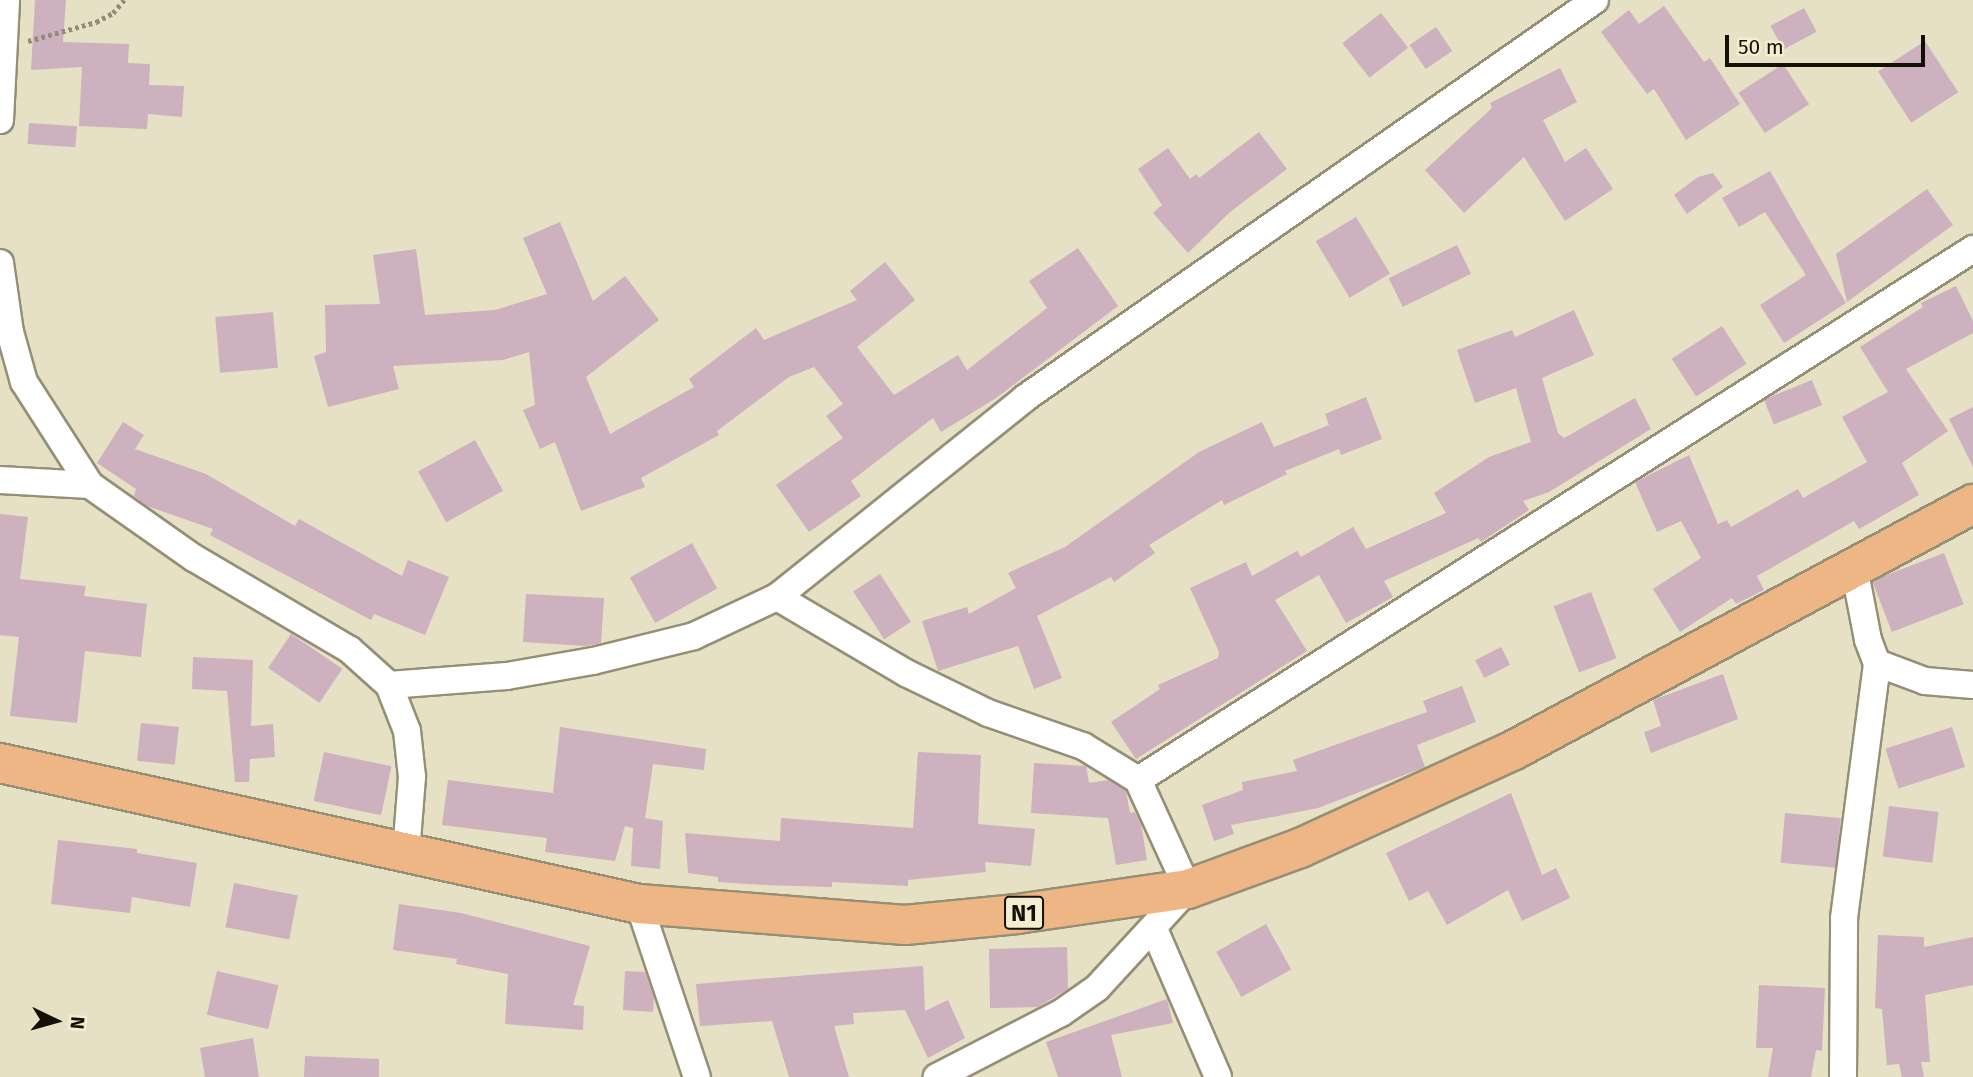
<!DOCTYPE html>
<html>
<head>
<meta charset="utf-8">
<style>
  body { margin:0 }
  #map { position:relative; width:1973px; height:1077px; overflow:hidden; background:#e6e0c5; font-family:"Fira Sans",sans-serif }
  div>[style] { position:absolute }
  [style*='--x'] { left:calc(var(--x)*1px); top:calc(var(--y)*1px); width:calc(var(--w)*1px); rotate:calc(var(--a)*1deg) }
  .building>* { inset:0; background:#cdb1be; transform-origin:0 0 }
  .path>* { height:4.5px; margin-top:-2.25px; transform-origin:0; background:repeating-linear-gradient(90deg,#918c79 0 3.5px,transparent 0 7px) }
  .roads { filter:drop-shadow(2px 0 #958f76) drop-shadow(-2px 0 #958f76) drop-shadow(0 2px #958f76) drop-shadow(0 -2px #958f76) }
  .street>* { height:26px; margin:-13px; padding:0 13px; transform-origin:13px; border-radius:13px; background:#fff }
  .primary>* { height:38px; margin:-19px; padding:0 19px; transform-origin:19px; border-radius:19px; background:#efb685 }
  span { translate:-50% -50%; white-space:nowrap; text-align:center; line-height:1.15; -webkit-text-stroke:5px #f4edd2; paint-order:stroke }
  .shield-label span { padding:2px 5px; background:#f4edd2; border:2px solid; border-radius:5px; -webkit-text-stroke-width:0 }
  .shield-label { font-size:23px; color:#121007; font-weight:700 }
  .north { position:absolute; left:21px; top:986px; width:70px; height:70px; -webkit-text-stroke:5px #f4edd2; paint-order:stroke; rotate:95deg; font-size:19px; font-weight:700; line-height:28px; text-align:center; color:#121007 }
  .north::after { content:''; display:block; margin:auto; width:24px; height:32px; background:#121007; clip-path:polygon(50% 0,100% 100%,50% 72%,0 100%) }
  .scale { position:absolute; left:1725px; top:35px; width:200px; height:32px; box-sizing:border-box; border:4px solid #121007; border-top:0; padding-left:9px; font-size:21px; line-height:24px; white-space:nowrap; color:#121007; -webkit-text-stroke:5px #f4edd2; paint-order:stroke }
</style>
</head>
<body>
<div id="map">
  <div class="building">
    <div style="clip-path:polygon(35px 0,66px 0,63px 42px,129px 44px,128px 63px,150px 64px,149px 85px,184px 86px,182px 117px,148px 114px,147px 129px,79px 126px,82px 67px,31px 70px)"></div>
    <div style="clip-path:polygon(1664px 6px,1704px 62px,1710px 58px,1740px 104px,1686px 140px,1654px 89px,1647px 94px,1601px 32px,1629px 10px,1639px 24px)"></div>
    <div style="left:1804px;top:8px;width:27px;height:38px;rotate:62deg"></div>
    <div style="left:1381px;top:13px;width:44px;height:49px;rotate:52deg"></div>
    <div style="left:1436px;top:27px;width:29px;height:32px;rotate:56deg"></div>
    <div style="left:1925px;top:41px;width:61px;height:56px;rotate:57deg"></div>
    <div style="left:1783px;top:64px;width:48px;height:53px;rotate:57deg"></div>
    <div style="clip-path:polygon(1560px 68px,1577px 102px,1543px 120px,1565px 162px,1586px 148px,1613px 189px,1565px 221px,1524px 157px,1464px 213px,1425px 170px,1492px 108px,1490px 103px)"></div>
    <div style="left:29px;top:123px;width:48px;height:21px;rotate:4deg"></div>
    <div style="clip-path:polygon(1259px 132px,1287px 169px,1230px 212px,1188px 253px,1153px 213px,1162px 205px,1138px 169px,1168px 148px,1190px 179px,1196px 174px,1199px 178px)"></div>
    <div style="clip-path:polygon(1770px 171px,1846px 303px,1784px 343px,1760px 305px,1806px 275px,1765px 212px,1739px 227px,1722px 198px)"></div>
    <div style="clip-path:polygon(1713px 173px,1723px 187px,1687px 214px,1674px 195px,1698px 177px)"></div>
    <div style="clip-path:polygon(1927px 189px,1953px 225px,1847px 302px,1836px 254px)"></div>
    <div style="left:1356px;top:217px;width:66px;height:47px;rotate:59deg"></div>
    <div style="clip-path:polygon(560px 222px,593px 301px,625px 276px,659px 320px,586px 377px,610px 434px,694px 387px,689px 379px,756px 328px,764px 340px,857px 300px,850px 291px,885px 262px,915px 300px,857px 347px,894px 395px,958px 355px,967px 370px,1047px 308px,1029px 281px,1078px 248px,1118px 306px,996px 398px,941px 432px,933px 418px,851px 481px,861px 496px,809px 532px,776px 485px,843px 438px,826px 416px,843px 404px,814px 367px,789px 377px,717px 431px,719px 435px,641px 478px,645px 487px,581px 511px,555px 442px,540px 449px,523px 410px,535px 405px,529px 352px,503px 360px,393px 366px,399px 389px,328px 407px,314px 356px,326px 352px,325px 305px,380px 304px,373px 255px,416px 249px,425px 315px,495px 310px,547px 294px,523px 238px)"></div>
    <div style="left:1457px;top:245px;width:32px;height:76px;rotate:64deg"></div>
    <div style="clip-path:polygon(1956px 286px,1973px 321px,1973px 333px,1906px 369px,1948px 431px,1902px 463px,1919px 495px,1859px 529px,1854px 521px,1757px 576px,1764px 590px,1736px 604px,1732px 598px,1680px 632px,1653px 589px,1701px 558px,1681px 521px,1657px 532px,1635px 482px,1689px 455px,1718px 524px,1727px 520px,1731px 527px,1798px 489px,1803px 498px,1867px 462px,1842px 417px,1888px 392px,1860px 347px,1923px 307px,1921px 303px)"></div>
    <div style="clip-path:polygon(1574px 310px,1594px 355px,1542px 378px,1558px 433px,1564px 438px,1635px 398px,1651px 429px,1549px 492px,1523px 501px,1529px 510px,1481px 542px,1478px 538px,1384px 581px,1393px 597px,1346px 623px,1319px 575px,1275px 600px,1307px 651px,1136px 759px,1111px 722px,1160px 689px,1158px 685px,1218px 658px,1219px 652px,1190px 588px,1246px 562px,1252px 576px,1297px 551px,1301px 557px,1353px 527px,1366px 549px,1446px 513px,1434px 493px,1489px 457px,1531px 442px,1516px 388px,1475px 403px,1457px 350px,1512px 330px,1515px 337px)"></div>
    <div style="left:273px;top:312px;width:56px;height:58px;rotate:85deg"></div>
    <div style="left:1722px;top:326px;width:45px;height:60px;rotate:57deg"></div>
    <div style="left:1812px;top:380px;width:27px;height:52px;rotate:68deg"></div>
    <div style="clip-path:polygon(1366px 397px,1382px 439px,1341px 455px,1339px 449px,1285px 471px,1287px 474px,1224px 505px,1222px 500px,1149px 545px,1155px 553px,1114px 582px,1111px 577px,1037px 616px,1062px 678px,1034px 689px,1018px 646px,938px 671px,922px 621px,967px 607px,969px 614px,1016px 588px,1008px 573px,1065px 547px,1199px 452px,1262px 422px,1274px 447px,1329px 425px,1325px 414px)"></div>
    <div style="clip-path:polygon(1973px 407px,1973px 467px,1949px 419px)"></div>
    <div style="clip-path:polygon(123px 422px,144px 435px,135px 449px,206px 474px,295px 526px,299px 519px,402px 576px,408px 560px,449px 577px,425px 635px,374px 614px,371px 620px,210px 535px,213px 529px,147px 506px,134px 496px,136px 489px,97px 463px)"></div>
    <div style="left:475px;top:440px;width:58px;height:65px;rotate:61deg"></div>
    <div style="clip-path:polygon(0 514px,28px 517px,20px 579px,86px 586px,84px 596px,147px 604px,141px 657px,85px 651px,77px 723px,10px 716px,19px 637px,0 635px)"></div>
    <div style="left:692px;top:543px;width:52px;height:71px;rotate:61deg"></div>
    <div style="left:1944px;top:553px;width:55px;height:77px;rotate:69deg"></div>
    <div style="left:880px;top:574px;width:57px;height:32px;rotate:57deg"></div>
    <div style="left:1591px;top:592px;width:71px;height:40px;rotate:69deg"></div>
    <div style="clip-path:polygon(526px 594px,604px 598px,601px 643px,586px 646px,523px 642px)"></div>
    <div style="left:291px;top:634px;width:62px;height:41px;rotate:34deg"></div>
    <div style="left:1501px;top:647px;width:20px;height:29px;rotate:63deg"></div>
    <div style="clip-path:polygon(193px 657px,253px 660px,251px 726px,273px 724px,275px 757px,250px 759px,249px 782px,235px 782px,227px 691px,192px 689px)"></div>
    <div style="clip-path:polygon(1723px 674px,1738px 719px,1651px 753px,1644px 732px,1661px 726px,1653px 700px)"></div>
    <div style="clip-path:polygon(1462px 686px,1476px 722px,1417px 745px,1425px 767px,1318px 808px,1231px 825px,1234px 834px,1214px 841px,1202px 805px,1243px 790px,1242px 782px,1297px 771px,1293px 760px,1427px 712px,1423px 701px)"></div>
    <div style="left:141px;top:723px;width:38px;height:38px;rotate:6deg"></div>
    <div style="clip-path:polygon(560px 727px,706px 749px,704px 770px,653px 764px,645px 818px,663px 821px,660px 869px,631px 866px,633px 828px,625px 826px,615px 861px,545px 852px,547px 838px,442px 825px,448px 780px,553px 793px)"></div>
    <div style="left:1952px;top:727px;width:42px;height:70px;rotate:72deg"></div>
    <div style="left:324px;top:752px;width:69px;height:50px;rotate:12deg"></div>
    <div style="clip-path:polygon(918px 752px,981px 755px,978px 824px,1035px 829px,1031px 866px,985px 862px,986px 872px,908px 880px,908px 886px,832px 882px,832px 887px,764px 885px,718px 882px,718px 877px,688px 873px,685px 833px,780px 841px,781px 818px,913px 828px)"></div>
    <div style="clip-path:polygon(1034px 763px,1086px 766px,1089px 783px,1109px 780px,1126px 791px,1130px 813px,1135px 812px,1141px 824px,1147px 860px,1116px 865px,1108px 818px,1031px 813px)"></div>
    <div style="clip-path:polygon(1511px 793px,1542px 875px,1556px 868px,1570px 898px,1522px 921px,1508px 890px,1447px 925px,1428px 891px,1409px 901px,1386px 853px)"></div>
    <div style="left:1889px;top:806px;width:50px;height:51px;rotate:7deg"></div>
    <div style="left:1785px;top:813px;width:56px;height:50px;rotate:5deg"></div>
    <div style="clip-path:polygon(58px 840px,137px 849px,137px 853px,197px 863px,190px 907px,132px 897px,130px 913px,51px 904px)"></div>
    <div style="left:234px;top:883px;width:65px;height:45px;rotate:11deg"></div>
    <div style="clip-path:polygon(399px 904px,461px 913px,590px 946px,573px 1005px,584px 1006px,583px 1030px,505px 1024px,508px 974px,456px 964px,457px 959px,393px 950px)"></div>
    <div style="left:1266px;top:924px;width:52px;height:57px;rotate:61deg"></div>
    <div style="clip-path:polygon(1878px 935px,1924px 937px,1924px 947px,1973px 937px,1973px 985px,1925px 995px,1930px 1062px,1921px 1062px,1924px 1077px,1902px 1077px,1899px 1064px,1887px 1065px,1882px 1009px,1875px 1008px)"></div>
    <div style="clip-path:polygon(1067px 947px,1068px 989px,1038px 1007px,990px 1008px,989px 949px)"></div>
    <div style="clip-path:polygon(923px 966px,925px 1011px,948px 1000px,965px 1038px,928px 1058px,905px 1010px,853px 1013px,854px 1024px,834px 1026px,849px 1077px,789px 1077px,772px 1021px,700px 1026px,696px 984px)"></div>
    <div style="left:217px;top:971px;width:63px;height:45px;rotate:13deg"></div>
    <div style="clip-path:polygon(625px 971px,645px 972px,654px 997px,653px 1012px,623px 1010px)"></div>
    <div style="clip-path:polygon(1759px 985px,1825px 988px,1822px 1051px,1816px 1050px,1811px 1077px,1768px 1077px,1773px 1048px,1756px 1048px)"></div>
    <div style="clip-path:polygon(1167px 999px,1173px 1023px,1111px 1035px,1122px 1077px,1058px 1077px,1046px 1042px)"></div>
    <div style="clip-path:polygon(253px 1038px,259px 1077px,205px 1077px,200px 1048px)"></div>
    <div style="clip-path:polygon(305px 1056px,379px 1059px,379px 1077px,304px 1077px)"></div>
  </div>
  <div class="path">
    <div style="--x:28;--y:41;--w:71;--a:-15.6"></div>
    <div style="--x:96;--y:22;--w:19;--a:-28"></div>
    <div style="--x:113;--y:13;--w:17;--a:-50"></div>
  </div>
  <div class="roads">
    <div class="street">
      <div style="--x:0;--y:120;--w:120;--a:-87.1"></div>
      <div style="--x:0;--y:263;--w:70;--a:81.8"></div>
      <div style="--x:10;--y:332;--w:52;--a:74.4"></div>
      <div style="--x:24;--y:382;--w:122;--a:57.3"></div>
      <div style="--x:90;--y:485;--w:127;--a:35.1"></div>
      <div style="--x:194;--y:558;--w:181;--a:30.5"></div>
      <div style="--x:350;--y:650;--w:52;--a:41.9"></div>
      <div style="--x:389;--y:685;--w:49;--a:68.6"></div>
      <div style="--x:407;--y:731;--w:46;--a:83.8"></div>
      <div style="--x:412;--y:777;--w:76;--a:94.5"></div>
      <div style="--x:0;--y:480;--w:90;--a:3.2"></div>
      <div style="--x:1854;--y:567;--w:74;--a:79.1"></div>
      <div style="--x:1868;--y:640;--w:25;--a:69"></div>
      <div style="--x:1877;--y:663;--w:51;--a:20.6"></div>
      <div style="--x:1925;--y:681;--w:48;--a:4.8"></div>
      <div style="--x:777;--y:597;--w:150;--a:30.5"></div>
      <div style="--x:906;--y:673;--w:91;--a:26"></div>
      <div style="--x:988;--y:713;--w:101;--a:19.2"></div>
      <div style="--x:1083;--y:746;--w:65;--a:31.7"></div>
      <div style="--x:1138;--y:780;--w:120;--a:65.4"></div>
      <div style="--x:1188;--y:889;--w:134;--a:132.6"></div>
      <div style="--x:1097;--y:988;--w:44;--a:145.2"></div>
      <div style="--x:1061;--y:1013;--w:140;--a:152.7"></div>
      <div style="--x:389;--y:685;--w:118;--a:-4.4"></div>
      <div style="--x:507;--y:676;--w:87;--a:-9.9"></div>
      <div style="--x:593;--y:661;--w:104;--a:-13.9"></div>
      <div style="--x:694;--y:636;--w:92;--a:-25.2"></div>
      <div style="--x:777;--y:597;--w:318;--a:-38.7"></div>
      <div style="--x:1025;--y:398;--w:695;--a:-34.92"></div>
      <div style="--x:1138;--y:780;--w:990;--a:-32.45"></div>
      <div style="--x:639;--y:904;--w:182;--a:71.5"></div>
      <div style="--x:1154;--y:929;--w:161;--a:66.6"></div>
      <div style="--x:1843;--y:1077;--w:159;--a:-89.6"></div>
      <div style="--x:1844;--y:918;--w:257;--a:-82.6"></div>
    </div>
    <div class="primary">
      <div style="--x:0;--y:763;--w:654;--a:12.44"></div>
      <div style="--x:639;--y:904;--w:267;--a:4.5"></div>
      <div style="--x:905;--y:925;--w:113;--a:-5.6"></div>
      <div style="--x:1017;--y:914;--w:173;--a:-8.3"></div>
      <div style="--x:1188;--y:889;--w:119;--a:-20.1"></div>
      <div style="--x:1300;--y:848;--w:235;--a:-24.6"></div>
      <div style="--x:1514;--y:750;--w:521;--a:-28.19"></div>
    </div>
  </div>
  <div class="shield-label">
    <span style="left:1024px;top:913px">N1</span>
  </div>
  <div class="north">N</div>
  <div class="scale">50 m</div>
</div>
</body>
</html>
